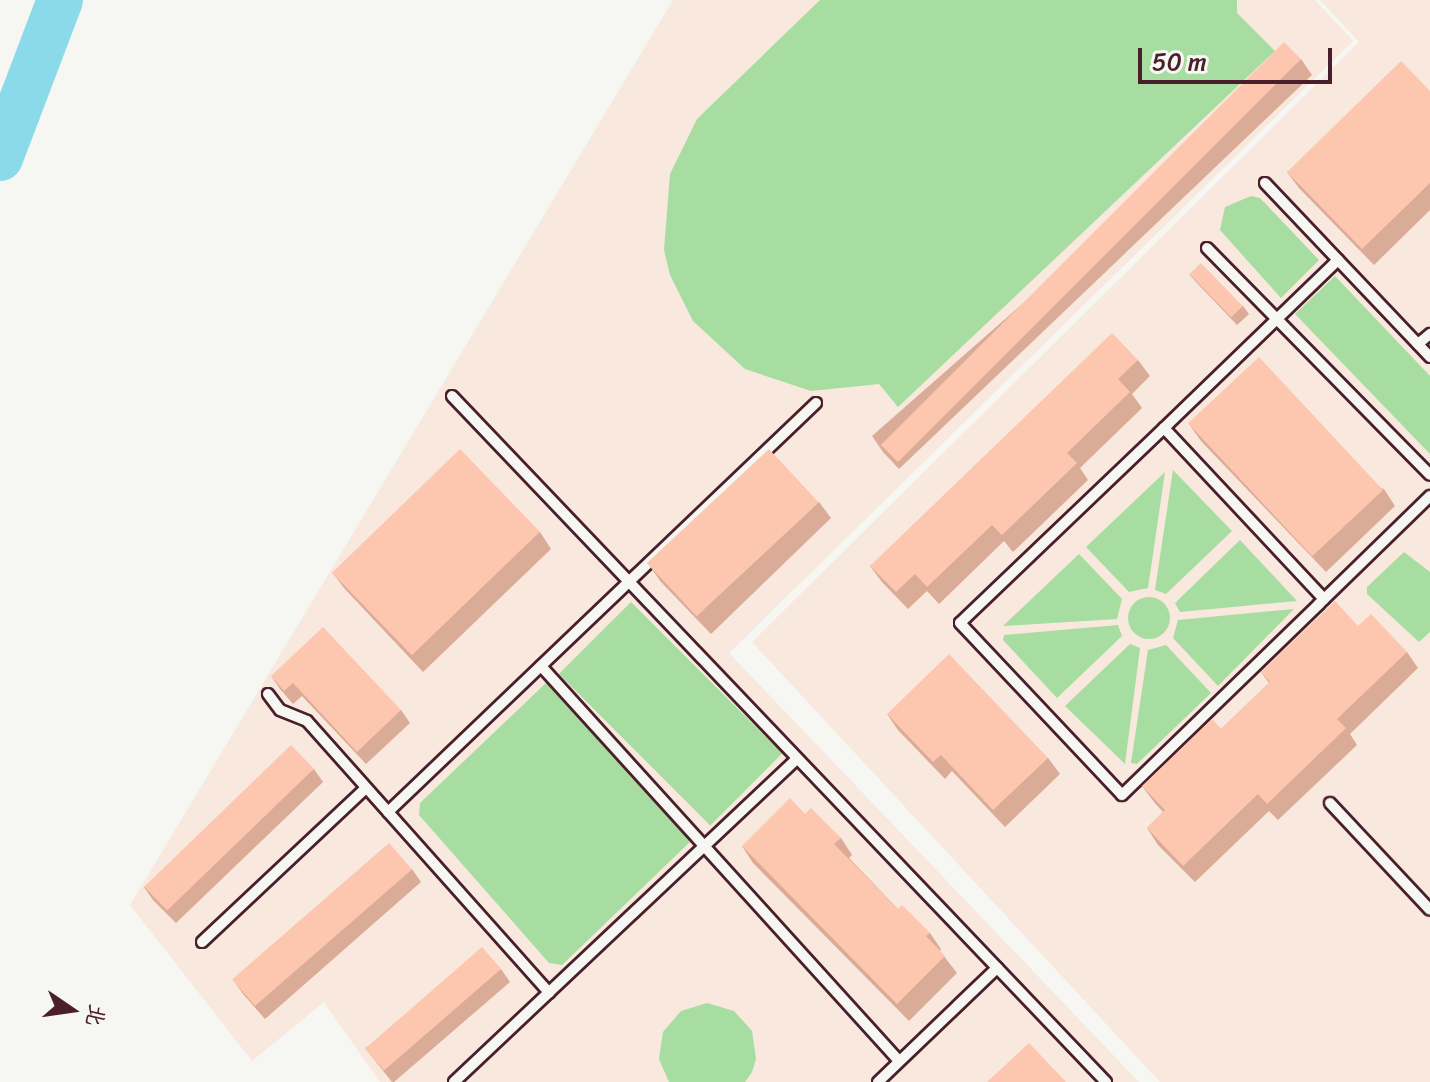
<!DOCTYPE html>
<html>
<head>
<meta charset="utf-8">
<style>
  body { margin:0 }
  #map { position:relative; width:1430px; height:1082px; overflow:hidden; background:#f6f6f2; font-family:Sriracha,"LXGW WenKai TC",sans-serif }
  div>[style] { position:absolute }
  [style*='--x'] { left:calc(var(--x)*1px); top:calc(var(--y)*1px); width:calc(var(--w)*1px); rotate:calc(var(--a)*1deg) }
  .built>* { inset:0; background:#f8e8de }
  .green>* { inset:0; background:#a7dda0; transform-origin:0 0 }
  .round { border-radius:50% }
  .river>* { height:46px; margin:-23px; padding:0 23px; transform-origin:23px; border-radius:23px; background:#8bdae9 }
  .roads { filter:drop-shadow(2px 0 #4a1f2b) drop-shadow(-2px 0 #4a1f2b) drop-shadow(0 2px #4a1f2b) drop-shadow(0 -2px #4a1f2b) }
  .lane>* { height:10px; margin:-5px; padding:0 5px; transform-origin:5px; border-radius:5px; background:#f6f6f2 }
  .wall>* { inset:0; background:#daab96 }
  .building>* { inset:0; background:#fdc7af; transform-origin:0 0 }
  span { translate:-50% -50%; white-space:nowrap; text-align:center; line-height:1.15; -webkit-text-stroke:6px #f6f6f2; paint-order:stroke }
  .north { position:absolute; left:32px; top:970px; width:80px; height:80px; -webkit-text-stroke:6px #f6f6f2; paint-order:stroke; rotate:103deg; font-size:22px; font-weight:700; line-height:32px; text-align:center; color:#4a1f2b }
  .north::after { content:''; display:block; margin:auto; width:28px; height:36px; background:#4a1f2b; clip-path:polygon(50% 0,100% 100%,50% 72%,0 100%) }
  .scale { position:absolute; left:1138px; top:48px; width:194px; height:36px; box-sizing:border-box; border:4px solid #4a1f2b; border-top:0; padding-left:10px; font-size:24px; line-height:28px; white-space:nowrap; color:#4a1f2b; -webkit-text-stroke:6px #f6f6f2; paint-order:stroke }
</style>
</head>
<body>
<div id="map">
  <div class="built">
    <div style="clip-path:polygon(673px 0,1315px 0,1353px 41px,729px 653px,1139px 1082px,380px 1082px,324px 1002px,252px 1061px,130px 905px)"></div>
    <div style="clip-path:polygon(1320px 0,1430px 0,1430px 1082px,1160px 1082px,752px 642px,1359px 42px)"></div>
  </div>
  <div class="green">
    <div style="clip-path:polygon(820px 0,1237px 0,1237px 13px,1275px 51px,898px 407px,879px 384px,811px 391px,745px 369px,693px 321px,670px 275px,664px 250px,670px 174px,697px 119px)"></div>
    <div style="clip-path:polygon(1251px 196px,1260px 198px,1319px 260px,1281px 298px,1220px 230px,1225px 207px)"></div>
    <div style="clip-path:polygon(1335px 276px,1430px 376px,1430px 454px,1295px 314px)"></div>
    <div style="clip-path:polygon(1173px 470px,1232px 531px,1166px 594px,1155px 590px)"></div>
    <div style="clip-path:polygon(1165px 472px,1148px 588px,1129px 592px,1086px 547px)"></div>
    <div style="clip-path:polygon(1240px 540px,1297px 601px,1180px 612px,1175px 603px)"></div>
    <div style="clip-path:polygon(1404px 552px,1430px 572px,1430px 632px,1419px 642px,1367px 594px,1367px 587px)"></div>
    <div style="clip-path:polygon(1079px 554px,1122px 599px,1117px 619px,1003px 626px)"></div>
    <div class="round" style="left:1128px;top:597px;width:42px;height:42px"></div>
    <div style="left:631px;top:602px;width:214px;height:102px;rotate:45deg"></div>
    <div style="clip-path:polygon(1294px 609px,1218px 686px,1173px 638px,1178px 620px)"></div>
    <div style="clip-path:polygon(1118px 625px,1122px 636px,1057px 698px,1003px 640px,1004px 635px)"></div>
    <div style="clip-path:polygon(1130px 644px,1140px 648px,1125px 764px,1065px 706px)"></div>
    <div style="clip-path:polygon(1166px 645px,1211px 693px,1137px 764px,1131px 763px,1148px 650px)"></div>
    <div style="clip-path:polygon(548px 681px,691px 841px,562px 965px,549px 963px,419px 815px,420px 803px)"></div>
    <div style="clip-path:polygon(707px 1003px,734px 1011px,752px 1031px,756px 1059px,752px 1072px,745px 1082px,669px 1082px,659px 1059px,663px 1032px,681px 1011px)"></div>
  </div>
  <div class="river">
    <div style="--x:0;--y:158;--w:169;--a:-69.2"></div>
  </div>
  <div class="roads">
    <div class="lane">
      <div style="--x:1265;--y:183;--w:240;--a:46.5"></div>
      <div style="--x:1207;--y:248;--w:318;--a:45.5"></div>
      <div style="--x:1418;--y:344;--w:16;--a:-40"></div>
      <div style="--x:452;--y:396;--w:948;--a:46.37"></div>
      <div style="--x:1164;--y:428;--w:242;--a:-44"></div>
      <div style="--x:1324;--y:599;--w:234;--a:-133.1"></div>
      <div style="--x:1164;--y:428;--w:282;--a:136.3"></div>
      <div style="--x:960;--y:623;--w:236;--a:46.7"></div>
      <div style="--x:1122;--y:795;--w:274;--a:-44.1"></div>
      <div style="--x:1319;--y:604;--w:155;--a:-44.2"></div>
      <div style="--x:541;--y:666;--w:533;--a:47.81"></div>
      <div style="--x:268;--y:694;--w:20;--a:53"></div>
      <div style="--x:280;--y:710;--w:29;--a:22"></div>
      <div style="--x:307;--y:721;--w:364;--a:48.3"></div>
      <div style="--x:1330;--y:803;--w:146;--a:46.9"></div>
      <div style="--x:388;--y:812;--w:592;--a:-43.7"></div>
      <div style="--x:202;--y:942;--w:225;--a:-43.2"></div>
      <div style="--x:454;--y:1082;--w:471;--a:-43.3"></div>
      <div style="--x:878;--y:1082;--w:165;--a:-43.8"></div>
    </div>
  </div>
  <div class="wall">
    <div style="clip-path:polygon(1301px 59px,1312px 75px,899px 469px,883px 452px,872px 436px)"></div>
    <div style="clip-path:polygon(1430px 91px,1430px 210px,1374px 265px,1299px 188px,1287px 172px)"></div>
    <div style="clip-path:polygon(1189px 274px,1243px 306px,1249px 314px,1237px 325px,1196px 282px)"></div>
    <div style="clip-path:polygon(1138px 360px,1150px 376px,1132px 394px,1142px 408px,1080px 468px,1088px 480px,1013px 552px,1004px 541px,939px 604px,927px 591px,908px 609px,882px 582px,870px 566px)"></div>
    <div style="clip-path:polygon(1189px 424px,1384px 489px,1395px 506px,1326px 572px,1201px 441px)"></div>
    <div style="clip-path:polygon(819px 502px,831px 518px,711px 634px,661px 582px,649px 565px)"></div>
    <div style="clip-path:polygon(540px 532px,551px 549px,423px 672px,344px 588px,332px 572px)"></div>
    <div style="clip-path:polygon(1358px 626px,1407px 652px,1418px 668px,1350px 734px,1357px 745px,1278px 820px,1269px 811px,1195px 882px,1158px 845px,1147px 828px,1163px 812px,1154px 802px,1142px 786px,1221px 729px,1269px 683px,1261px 672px)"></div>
    <div style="clip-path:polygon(271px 676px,401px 710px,410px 723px,366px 764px,302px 696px,293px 704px,280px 689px)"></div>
    <div style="clip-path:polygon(887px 714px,1048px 758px,1060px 774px,1005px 827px,952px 771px,945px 779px,898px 730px)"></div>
    <div style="clip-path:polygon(314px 769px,323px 782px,176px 923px,153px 900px,144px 887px)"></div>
    <div style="clip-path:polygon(805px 814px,841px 838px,852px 855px,849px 858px,898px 909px,930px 933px,941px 949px,940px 951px,957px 973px,909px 1021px,753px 863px,742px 846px)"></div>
    <div style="clip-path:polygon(412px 869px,421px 882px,265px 1019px,243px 994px,234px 981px)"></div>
    <div style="clip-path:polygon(501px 969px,510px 982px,394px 1082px,392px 1082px,365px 1048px)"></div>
  </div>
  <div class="building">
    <div style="left:1284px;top:42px;width:24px;height:570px;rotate:45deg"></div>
    <div style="clip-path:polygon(1401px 61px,1430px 91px,1430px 183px,1362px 249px,1287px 172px)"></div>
    <div style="left:1201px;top:263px;width:60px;height:16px;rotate:46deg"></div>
    <div style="clip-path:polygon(1112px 333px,1138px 360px,1118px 379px,1130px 392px,1067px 453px,1077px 463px,1002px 535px,992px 525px,927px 587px,915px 574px,896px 592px,870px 566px)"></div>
    <div style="left:1259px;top:357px;width:182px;height:97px;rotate:47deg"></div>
    <div style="left:460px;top:449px;width:115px;height:178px;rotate:46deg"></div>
    <div style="left:769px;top:449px;width:73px;height:167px;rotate:47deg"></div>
    <div style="clip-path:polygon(1335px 601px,1358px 626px,1371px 614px,1407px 652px,1337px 719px,1346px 728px,1267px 804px,1258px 794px,1183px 866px,1147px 828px,1165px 810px,1142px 786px,1212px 719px,1221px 729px,1270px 682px,1261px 672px)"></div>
    <div style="clip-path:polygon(323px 627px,401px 710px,357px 752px,293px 683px,284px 691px,271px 676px)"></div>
    <div style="clip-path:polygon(949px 654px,1048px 758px,993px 810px,941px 755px,933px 762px,887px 714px)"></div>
    <div style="left:291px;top:745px;width:33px;height:204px;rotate:46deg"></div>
    <div style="clip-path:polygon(790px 798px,805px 814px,811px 808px,841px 838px,834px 844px,898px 909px,902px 905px,930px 933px,926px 936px,945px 956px,897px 1004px,742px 846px)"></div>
    <div style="left:389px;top:843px;width:35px;height:208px;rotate:49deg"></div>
    <div style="left:482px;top:947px;width:29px;height:155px;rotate:49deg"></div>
    <div style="clip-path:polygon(1029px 1043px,1066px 1082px,987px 1082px)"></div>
  </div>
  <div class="north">北</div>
  <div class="scale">50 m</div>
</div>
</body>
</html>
